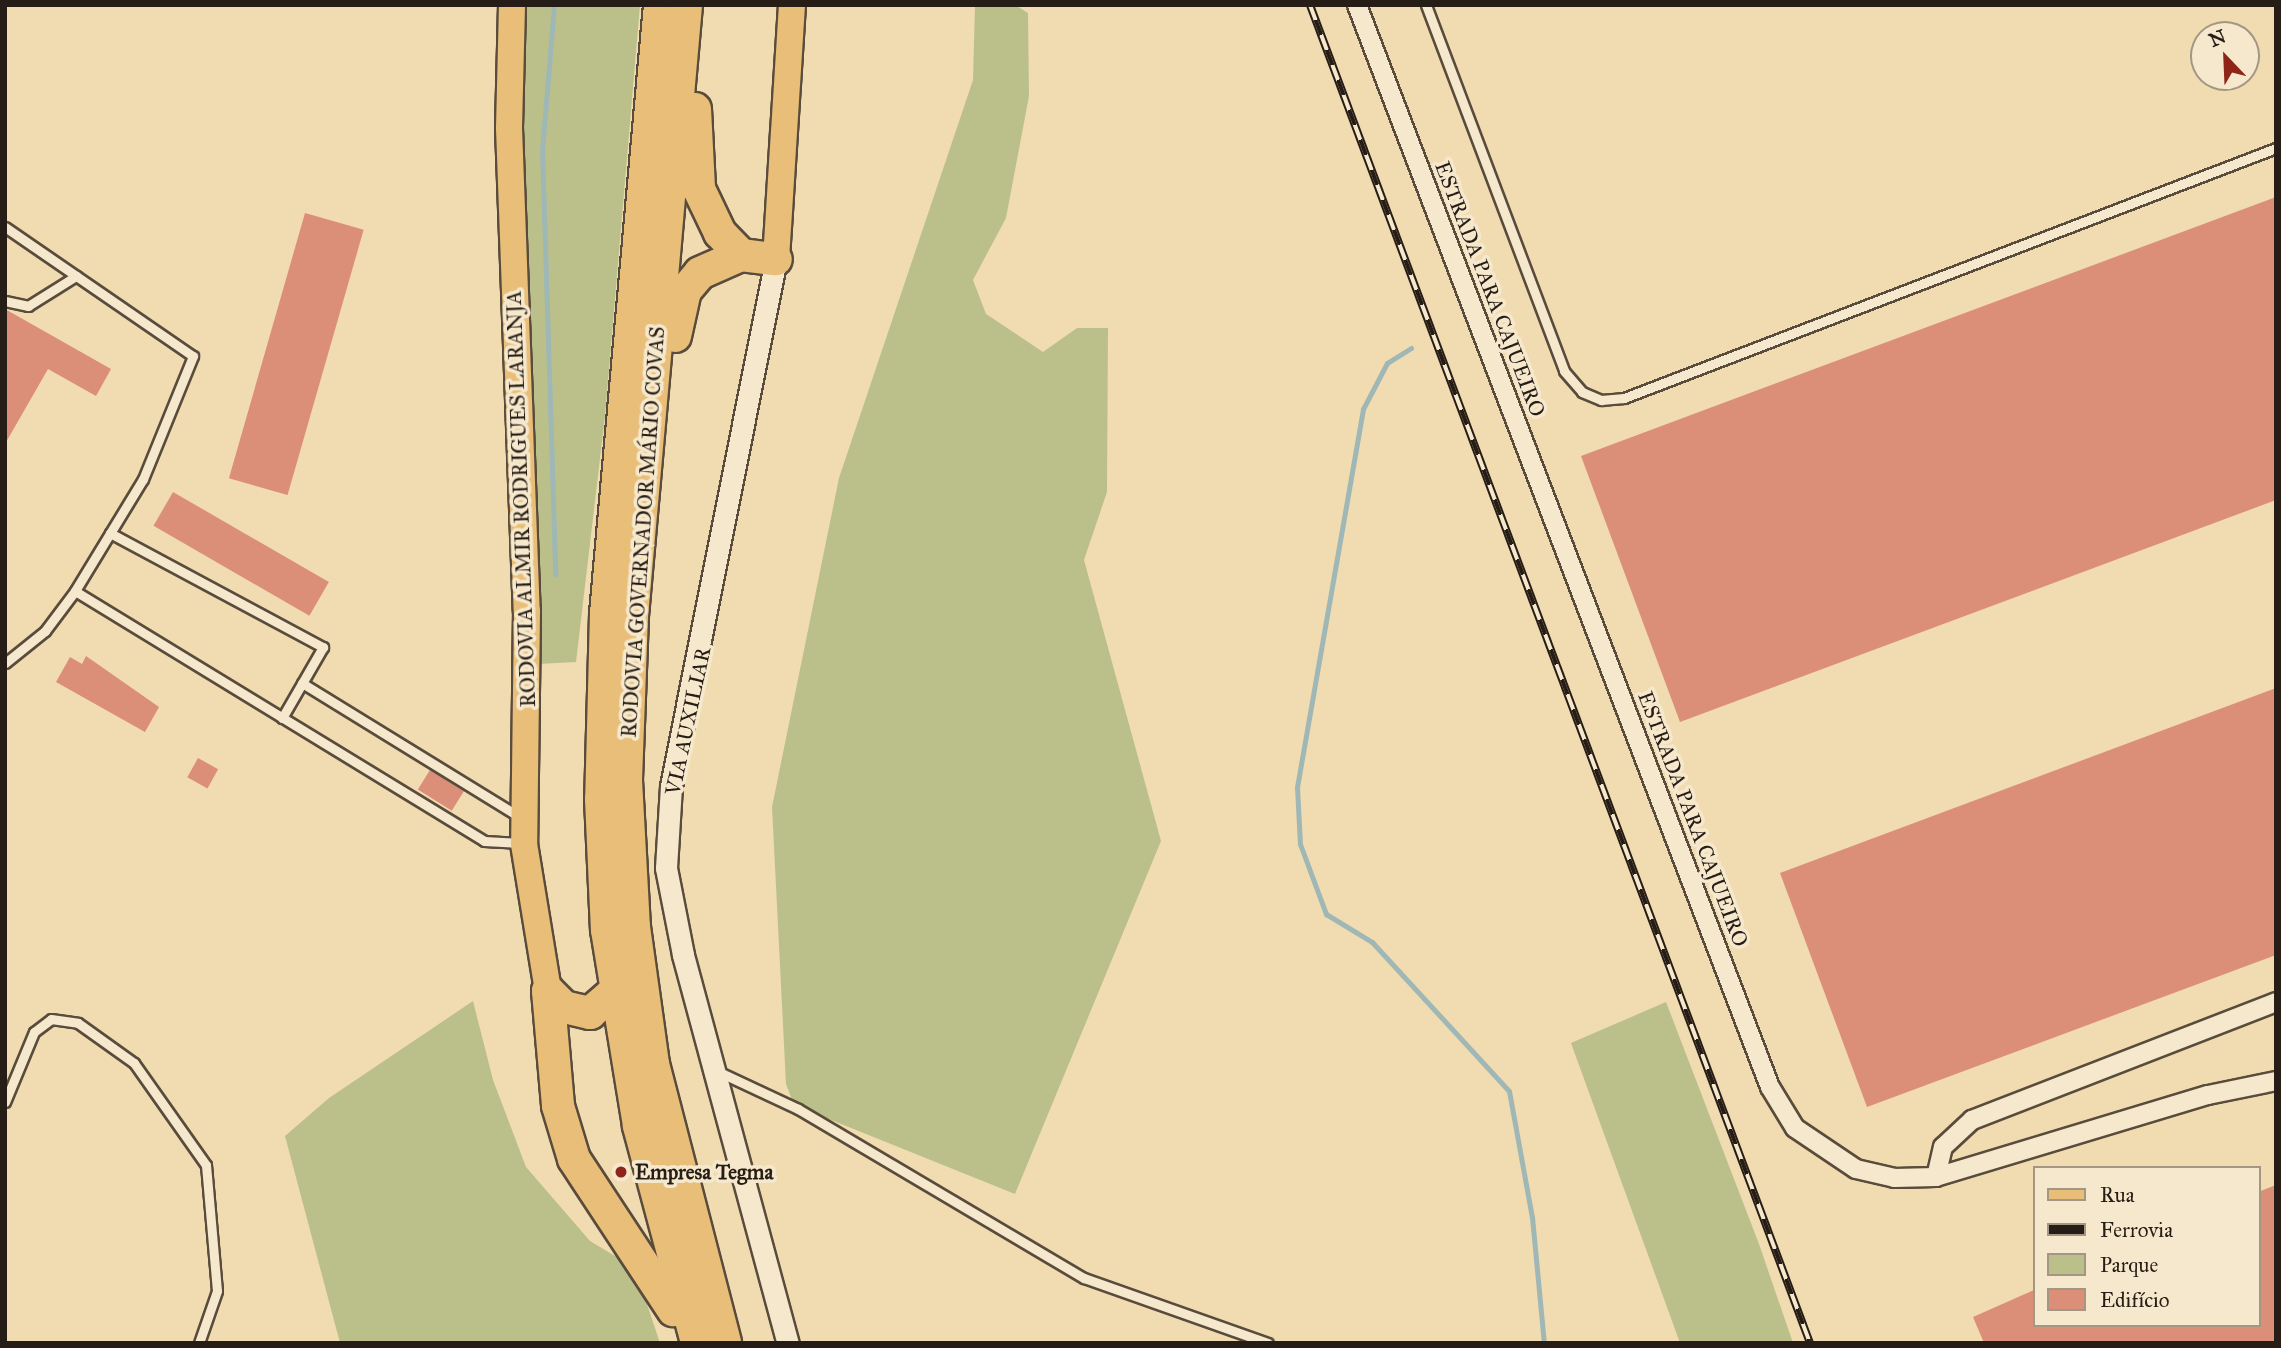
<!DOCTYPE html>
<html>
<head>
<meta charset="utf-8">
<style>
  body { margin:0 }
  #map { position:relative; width:2281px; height:1348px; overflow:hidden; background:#f1dbb0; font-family:"IM FELL Great Primer",serif }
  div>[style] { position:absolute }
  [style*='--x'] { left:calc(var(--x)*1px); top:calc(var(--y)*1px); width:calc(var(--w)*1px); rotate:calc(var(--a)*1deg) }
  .green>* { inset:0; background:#bbc08b }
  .stream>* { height:5px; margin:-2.5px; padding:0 2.5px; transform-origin:2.5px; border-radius:2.5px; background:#9fb8b6 }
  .building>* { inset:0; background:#dc8f78; transform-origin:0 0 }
  .roads { filter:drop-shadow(2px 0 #594c3c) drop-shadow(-2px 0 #594c3c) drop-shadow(0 2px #594c3c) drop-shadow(0 -2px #594c3c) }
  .service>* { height:9px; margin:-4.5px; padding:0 4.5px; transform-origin:4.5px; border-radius:4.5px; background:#f6e8cc }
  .minor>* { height:18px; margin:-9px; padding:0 9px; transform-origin:9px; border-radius:9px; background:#f6e8cc }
  .tertiary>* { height:21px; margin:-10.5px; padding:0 10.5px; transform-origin:10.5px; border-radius:10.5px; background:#f6e8cc }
  .primary>* { height:26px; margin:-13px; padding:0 13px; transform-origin:13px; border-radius:13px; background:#e8be78 }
  .motorway>* { height:32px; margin:-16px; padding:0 16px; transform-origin:16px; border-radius:16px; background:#e8be78 }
  .rail>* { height:8px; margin-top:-4px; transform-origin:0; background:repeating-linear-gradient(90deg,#f6e8cc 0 16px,#261d16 0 32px); box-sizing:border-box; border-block:2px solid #261d16 }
  .dots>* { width:19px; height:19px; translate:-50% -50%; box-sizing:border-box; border:4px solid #f6e8cc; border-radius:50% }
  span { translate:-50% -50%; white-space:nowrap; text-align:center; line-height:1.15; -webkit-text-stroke:7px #f6e8cc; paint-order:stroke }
  .street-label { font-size:21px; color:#261d16 }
  .poi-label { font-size:21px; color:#261d16; font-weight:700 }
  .left { translate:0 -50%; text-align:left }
  .frame { position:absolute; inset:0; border:7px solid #261d16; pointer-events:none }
  .legend { position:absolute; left:2033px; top:1166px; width:228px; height:161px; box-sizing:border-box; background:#f6e8cc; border:2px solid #a39783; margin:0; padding:9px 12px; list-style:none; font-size:21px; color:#261d16 }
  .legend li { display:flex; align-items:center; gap:14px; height:35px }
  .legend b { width:35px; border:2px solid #a39783 }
  .north { position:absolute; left:2190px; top:21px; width:70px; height:70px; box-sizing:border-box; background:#f6e8cc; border:2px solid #a39783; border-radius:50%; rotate:337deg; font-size:19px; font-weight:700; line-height:28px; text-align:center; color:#261d16 }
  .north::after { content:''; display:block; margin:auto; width:24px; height:32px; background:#8f2418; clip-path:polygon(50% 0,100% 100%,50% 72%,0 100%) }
</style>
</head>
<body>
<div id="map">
  <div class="green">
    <div style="clip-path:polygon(524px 5px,640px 5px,605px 416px,576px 662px,538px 664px,524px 587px)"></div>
    <div style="clip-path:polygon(975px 5px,1015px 5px,1028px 13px,1029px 96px,1006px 218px,973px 280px,986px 314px,1043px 352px,1077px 328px,1108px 328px,1107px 492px,1084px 560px,1161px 841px,1015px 1194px,794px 1105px,786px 1084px,772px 807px,839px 478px,973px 80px)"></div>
    <div style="clip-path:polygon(473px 1001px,493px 1080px,526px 1167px,590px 1241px,635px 1268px,660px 1343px,340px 1343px,285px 1136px,329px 1098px)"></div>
    <div style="clip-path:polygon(1666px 1002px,1759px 1244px,1793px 1343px,1680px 1343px,1571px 1043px)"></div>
  </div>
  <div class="stream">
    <div style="--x:554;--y:5;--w:145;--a:94.7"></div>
    <div style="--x:542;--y:150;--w:425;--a:88.2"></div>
    <div style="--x:1411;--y:348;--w:28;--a:148"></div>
    <div style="--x:1387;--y:363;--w:52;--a:117.6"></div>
    <div style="--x:1363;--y:409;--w:384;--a:99.9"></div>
    <div style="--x:1297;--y:787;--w:57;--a:87"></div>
    <div style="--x:1300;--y:844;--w:75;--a:69.6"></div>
    <div style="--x:1326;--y:914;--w:54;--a:31.3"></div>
    <div style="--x:1372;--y:942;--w:202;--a:47.4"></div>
    <div style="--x:1509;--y:1091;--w:128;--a:79.7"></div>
    <div style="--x:1532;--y:1217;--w:127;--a:84.6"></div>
  </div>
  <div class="building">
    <div style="clip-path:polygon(2276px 197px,2276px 500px,1680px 722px,1581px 456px)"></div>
    <div style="left:305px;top:213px;width:61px;height:276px;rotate:16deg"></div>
    <div style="clip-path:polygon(5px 309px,111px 369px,96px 396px,48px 369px,5px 444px)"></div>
    <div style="left:173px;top:492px;width:180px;height:39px;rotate:30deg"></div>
    <div style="clip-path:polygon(86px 656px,159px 707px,145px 732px,56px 682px,70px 657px,82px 664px)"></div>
    <div style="clip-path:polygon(2276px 688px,2276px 955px,1867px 1107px,1780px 873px)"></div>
    <div style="left:198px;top:758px;width:23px;height:22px;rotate:29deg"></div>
    <div style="left:430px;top:770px;width:40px;height:23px;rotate:32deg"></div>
    <div style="clip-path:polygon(2276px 1185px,2276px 1343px,1984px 1343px,1973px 1317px,2034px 1290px,2034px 1325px,2258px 1325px,2258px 1192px)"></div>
  </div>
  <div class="roads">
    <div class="service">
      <div style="--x:1426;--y:5;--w:391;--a:69.3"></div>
      <div style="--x:1564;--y:371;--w:28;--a:49"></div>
      <div style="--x:1582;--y:392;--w:21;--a:23"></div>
      <div style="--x:1601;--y:400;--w:23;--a:-5"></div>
      <div style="--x:1624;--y:398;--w:698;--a:-20.98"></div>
      <div style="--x:5;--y:227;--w:228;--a:34.5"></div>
      <div style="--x:193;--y:356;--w:133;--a:112.1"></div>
      <div style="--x:143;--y:479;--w:131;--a:121.3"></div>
      <div style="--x:75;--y:591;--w:50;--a:126.9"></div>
      <div style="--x:45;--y:631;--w:51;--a:141.3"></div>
      <div style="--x:5;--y:301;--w:24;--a:12"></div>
      <div style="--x:28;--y:306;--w:57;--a:-32"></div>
      <div style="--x:110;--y:533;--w:242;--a:28.2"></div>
      <div style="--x:323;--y:647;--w:82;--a:120"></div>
      <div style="--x:75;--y:591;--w:479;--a:31.4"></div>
      <div style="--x:484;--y:841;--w:37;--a:3"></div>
      <div style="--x:302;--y:683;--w:256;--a:31.6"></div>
      <div style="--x:717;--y:1071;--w:89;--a:25.1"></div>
      <div style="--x:798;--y:1109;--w:332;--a:30.6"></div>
      <div style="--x:1084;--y:1278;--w:195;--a:19.5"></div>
      <div style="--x:5;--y:1102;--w:76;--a:-67.5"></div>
      <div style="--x:34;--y:1032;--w:21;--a:-37"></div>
      <div style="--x:51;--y:1019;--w:27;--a:8"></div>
      <div style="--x:78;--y:1023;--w:69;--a:35.5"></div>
      <div style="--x:134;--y:1063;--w:125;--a:54.8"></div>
      <div style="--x:206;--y:1165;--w:126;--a:85"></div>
      <div style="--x:217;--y:1291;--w:55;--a:109.1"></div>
    </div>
    <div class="minor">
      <div style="--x:1357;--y:5;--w:1158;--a:69.11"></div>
      <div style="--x:1770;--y:1087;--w:48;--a:58.6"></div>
      <div style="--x:1795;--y:1128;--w:73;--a:33.9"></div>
      <div style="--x:1856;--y:1169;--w:39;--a:13"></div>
      <div style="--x:1894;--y:1178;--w:42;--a:-1.4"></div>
      <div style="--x:1936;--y:1177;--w:284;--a:-16.8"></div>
      <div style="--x:2208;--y:1095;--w:69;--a:-11.6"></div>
      <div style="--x:1936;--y:1177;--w:31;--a:-77"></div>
      <div style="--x:1943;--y:1147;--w:40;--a:-43"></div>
      <div style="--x:1972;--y:1120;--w:326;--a:-21.2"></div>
    </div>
    <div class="tertiary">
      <div style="--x:776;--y:259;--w:537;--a:101.27"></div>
      <div style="--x:671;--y:786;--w:82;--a:93.5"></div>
      <div style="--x:666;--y:868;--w:89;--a:78.9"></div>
      <div style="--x:683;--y:955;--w:402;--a:74.9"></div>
    </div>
    <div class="primary">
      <div style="--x:512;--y:5;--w:123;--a:91.4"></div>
      <div style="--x:509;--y:128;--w:483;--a:87.9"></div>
      <div style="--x:527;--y:611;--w:233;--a:90.7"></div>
      <div style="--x:524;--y:844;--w:149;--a:80.7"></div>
      <div style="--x:776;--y:259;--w:255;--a:-86.4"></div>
    </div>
    <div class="motorway">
      <div style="--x:660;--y:5;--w:611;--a:95.07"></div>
      <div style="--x:606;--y:614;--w:185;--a:91.5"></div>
      <div style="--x:601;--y:799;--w:131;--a:87.4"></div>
      <div style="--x:607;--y:930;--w:199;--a:80.7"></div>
      <div style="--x:639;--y:1126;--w:225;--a:75"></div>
      <div style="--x:686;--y:5;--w:613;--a:95.05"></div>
      <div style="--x:632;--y:616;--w:164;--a:92.1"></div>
      <div style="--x:626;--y:780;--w:147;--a:86.9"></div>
      <div style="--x:634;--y:927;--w:138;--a:82.1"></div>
      <div style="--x:653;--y:1064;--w:288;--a:75.5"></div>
      <div style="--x:695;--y:109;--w:80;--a:87.1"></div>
      <div style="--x:699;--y:189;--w:49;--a:64.5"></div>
      <div style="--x:720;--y:233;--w:30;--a:46"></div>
      <div style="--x:675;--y:336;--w:46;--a:-77.5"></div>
      <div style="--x:685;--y:291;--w:23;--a:-50"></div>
      <div style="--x:700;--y:273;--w:45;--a:-23.7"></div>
      <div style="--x:741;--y:255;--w:35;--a:7"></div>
      <div style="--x:548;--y:991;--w:115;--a:85"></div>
      <div style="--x:558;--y:1106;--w:55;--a:73.2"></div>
      <div style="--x:574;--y:1159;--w:181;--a:56.7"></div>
      <div style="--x:548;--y:991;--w:23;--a:45"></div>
      <div style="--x:564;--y:1007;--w:27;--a:13"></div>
      <div style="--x:590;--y:1013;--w:37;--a:-41"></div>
    </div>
  </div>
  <div class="rail">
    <div style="--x:1310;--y:5;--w:1428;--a:69.51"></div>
  </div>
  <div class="dots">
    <div style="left:621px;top:1172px;background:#8f2418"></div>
  </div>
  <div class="street-label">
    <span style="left:1490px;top:289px;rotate:69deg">ESTRADA PARA CAJUEIRO</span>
    <span style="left:521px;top:499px;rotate:-92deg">RODOVIA ALMIR RODRIGUES LARANJA</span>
    <span style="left:643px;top:532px;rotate:-86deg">RODOVIA GOVERNADOR MÁRIO COVAS</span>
    <span style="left:688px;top:721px;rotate:-78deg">VIA AUXILIAR</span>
    <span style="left:1693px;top:819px;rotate:69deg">ESTRADA PARA CAJUEIRO</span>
  </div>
  <div class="poi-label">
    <span class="left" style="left:635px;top:1172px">Empresa Tegma</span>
  </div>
  <div class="frame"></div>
  <ul class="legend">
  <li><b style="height:9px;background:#e8be78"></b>Rua</li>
  <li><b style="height:9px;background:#261d16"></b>Ferrovia</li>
  <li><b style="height:19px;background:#bbc08b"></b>Parque</li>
  <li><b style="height:19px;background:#dc8f78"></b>Edifício</li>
  </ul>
  <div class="north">N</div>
</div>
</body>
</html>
